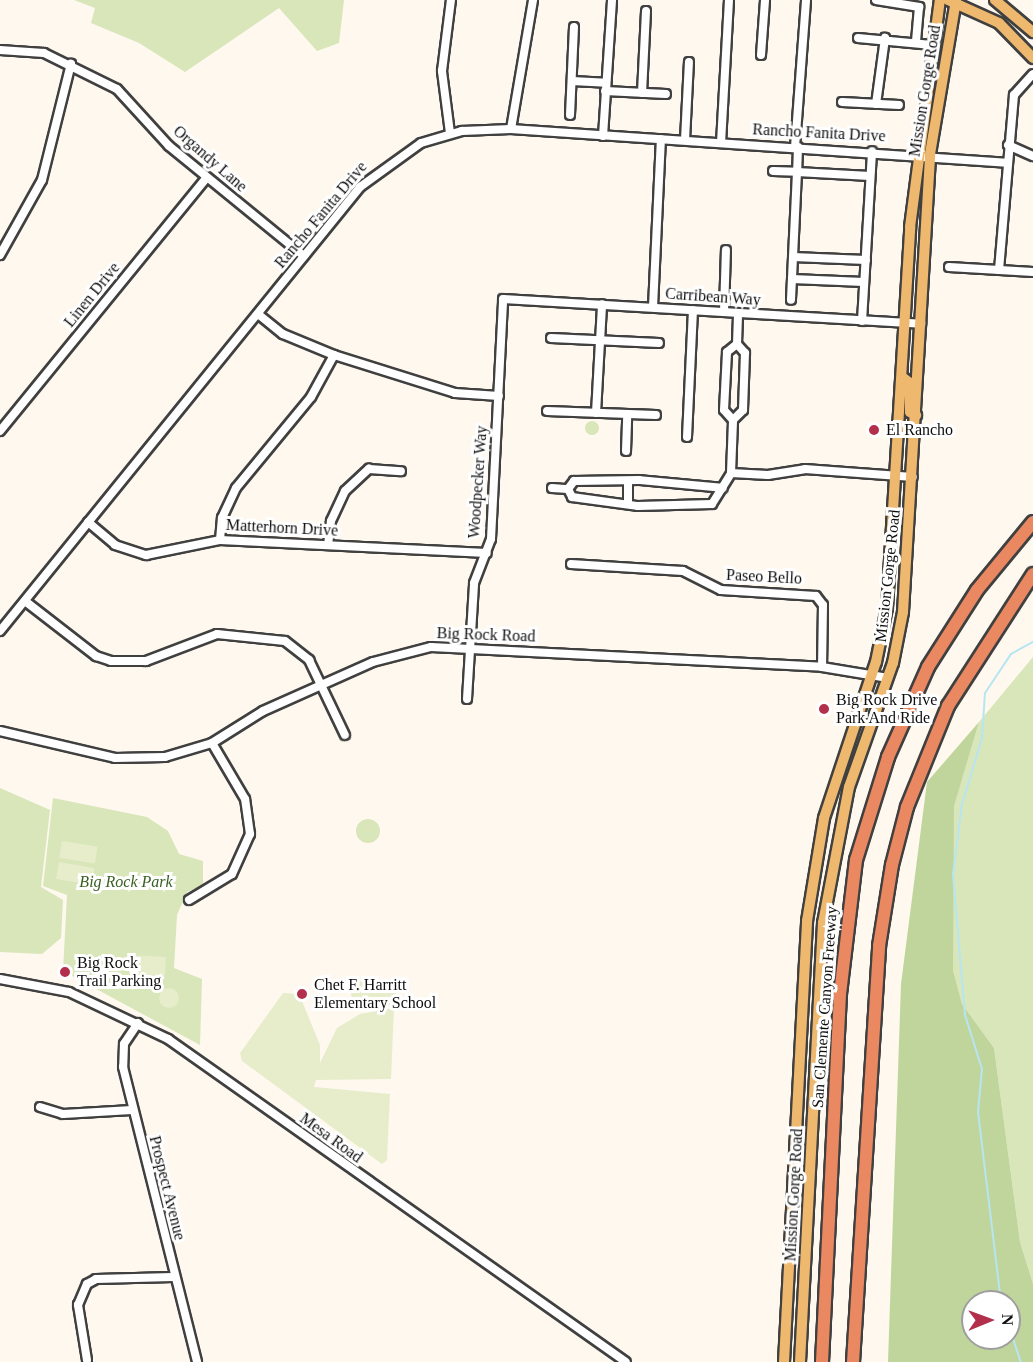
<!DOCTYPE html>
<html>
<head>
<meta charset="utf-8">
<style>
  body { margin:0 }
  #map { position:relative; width:1033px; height:1362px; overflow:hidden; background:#fef8ee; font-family:Georgia,serif }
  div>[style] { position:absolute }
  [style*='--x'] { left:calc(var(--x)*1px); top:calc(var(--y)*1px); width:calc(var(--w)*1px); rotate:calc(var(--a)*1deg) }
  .green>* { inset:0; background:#d8e6ba }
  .round { border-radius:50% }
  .forest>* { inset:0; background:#bfd59b }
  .pitch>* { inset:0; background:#e7edcb; transform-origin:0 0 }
  .stream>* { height:2px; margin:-1px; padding:0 1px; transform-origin:1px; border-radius:1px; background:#b7e5f1 }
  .roads { filter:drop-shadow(2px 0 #404040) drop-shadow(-2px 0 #404040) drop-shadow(0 2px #404040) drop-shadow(0 -2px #404040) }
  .minor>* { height:8px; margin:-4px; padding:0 4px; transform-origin:4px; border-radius:4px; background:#fff }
  .major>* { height:10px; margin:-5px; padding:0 5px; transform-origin:5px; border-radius:5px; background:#eeb96e }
  .highway>* { height:12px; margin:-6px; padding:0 6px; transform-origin:6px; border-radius:6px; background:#e98861 }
  .dots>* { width:16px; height:16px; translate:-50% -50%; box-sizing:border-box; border:3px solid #fff; border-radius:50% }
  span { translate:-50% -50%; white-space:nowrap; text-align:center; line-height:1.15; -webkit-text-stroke:6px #fff; paint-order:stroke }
  .street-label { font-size:16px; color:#0d0d0d }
  .poi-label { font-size:16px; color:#0d0d0d }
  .left { translate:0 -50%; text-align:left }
  .park-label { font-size:16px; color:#396022; font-style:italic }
  .north { position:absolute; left:961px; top:1290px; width:60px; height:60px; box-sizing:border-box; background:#fff; border:2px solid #9e9e9e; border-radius:50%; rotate:89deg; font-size:16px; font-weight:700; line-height:24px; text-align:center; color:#0d0d0d }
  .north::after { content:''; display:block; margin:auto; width:21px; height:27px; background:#b2304c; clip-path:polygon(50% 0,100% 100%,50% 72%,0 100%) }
</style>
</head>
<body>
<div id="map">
  <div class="green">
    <div style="clip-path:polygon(74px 0,344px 0,339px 43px,317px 51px,279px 8px,185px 72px,139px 43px,91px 23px,95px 8px)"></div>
    <div class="round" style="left:585px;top:421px;width:14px;height:14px"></div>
    <div style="clip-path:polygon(1033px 657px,1033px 1284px,1020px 1242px,994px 1048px,962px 1004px,953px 970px,950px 876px,954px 805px,979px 722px)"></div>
    <div style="clip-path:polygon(0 788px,50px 810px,41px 887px,63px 900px,61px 938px,42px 954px,0 952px)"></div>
    <div style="clip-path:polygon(53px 798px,147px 817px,168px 831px,179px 854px,203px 861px,203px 885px,187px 892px,177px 915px,174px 968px,202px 979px,200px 1045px,63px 971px,67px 895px,43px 886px)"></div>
    <div class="round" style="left:356px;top:819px;width:24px;height:24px"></div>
  </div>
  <div class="forest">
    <div style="clip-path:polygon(evenodd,979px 722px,954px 806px,953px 970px,962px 1004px,994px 1048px,1020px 1242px,1033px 1284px,1033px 1362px,888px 1362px,901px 984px,927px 782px,979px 722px,973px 1302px,1009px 1302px,1009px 1338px,973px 1338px,973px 1302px)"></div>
  </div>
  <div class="pitch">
    <div style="left:62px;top:841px;width:36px;height:17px;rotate:9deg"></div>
    <div style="left:59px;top:862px;width:36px;height:17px;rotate:10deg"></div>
    <div style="left:130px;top:955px;width:36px;height:19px;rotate:3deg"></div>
    <div class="round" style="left:351px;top:981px;width:24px;height:24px"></div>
    <div class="round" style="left:372px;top:982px;width:24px;height:24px"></div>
    <div class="round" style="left:159px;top:988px;width:20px;height:20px"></div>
    <div style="clip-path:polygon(283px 993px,299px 994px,320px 1045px,320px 1063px,337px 1028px,360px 1014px,394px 1008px,391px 1079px,316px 1080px,314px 1087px,390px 1094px,387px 1160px,382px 1164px,242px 1061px,240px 1053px)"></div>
  </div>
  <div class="stream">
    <div style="--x:1001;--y:1302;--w:191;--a:-96.9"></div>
    <div style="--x:978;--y:1112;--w:43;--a:-84.7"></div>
    <div style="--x:982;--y:1069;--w:57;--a:-107.5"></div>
    <div style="--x:965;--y:1015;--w:142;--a:-94.9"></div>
    <div style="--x:953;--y:874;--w:71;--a:-82.7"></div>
    <div style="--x:962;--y:804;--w:69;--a:-73.1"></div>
    <div style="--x:982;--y:738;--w:45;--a:-86.2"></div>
    <div style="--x:985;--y:693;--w:47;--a:-56.3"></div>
    <div style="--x:1011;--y:654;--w:25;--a:-29"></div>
    <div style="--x:1009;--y:1326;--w:38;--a:72"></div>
  </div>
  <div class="roads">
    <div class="minor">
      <div style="--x:876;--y:0;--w:44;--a:9.2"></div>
      <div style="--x:919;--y:7;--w:36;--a:95"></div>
      <div style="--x:858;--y:38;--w:74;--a:5.4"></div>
      <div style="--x:0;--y:50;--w:44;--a:3.9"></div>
      <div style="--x:44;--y:53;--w:81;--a:26.3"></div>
      <div style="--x:117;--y:89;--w:77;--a:47.6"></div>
      <div style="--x:169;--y:146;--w:174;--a:39.2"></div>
      <div style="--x:761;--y:55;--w:55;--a:-85.8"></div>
      <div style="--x:572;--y:81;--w:34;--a:3"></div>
      <div style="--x:605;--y:91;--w:61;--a:2.8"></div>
      <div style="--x:642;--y:93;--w:82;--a:-87.2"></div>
      <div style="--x:842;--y:102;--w:57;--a:3"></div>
      <div style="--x:876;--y:104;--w:67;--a:-82.2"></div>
      <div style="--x:570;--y:115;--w:88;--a:-87.4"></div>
      <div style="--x:511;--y:129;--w:131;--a:-80.3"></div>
      <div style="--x:450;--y:133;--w:63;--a:-97.4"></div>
      <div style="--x:442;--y:71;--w:72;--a:-82.8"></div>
      <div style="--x:603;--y:136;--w:136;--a:-86.2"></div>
      <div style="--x:685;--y:140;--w:78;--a:-87.1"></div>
      <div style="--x:721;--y:143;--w:143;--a:-86.8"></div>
      <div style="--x:1008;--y:145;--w:27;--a:24"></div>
      <div style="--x:795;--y:147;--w:147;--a:-85.7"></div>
      <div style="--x:798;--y:147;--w:25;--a:92"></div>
      <div style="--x:797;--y:172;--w:73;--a:3.1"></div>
      <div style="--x:773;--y:171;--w:24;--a:2"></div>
      <div style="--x:797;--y:172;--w:128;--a:92.7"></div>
      <div style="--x:0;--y:255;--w:86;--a:-60.8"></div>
      <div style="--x:42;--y:180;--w:120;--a:-76"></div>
      <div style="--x:793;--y:257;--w:73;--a:2.4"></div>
      <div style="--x:949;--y:267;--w:84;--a:3.4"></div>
      <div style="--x:999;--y:270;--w:176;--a:-85.1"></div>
      <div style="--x:1014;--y:95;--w:28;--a:-48"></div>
      <div style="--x:792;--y:279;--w:72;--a:2.4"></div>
      <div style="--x:653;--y:307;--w:168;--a:-87.3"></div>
      <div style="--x:724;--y:312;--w:62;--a:-88.2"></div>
      <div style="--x:258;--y:314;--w:32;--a:39"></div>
      <div style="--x:283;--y:334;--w:55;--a:22.4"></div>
      <div style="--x:334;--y:355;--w:127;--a:17.4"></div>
      <div style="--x:455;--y:393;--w:44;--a:3.9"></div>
      <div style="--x:862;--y:321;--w:170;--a:-86.6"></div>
      <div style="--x:551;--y:338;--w:108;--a:2.7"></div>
      <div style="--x:547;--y:411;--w:109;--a:2.1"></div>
      <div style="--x:596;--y:413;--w:109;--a:-86.8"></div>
      <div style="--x:733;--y:420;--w:13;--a:-132"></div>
      <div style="--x:724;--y:410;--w:58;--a:-87"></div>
      <div style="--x:727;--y:352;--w:13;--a:-39"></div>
      <div style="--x:0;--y:431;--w:326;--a:-50.8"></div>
      <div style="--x:687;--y:437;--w:127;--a:-87.3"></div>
      <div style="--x:626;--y:451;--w:37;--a:-88"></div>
      <div style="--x:731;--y:473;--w:37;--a:3"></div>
      <div style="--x:768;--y:475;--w:37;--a:-9"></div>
      <div style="--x:805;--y:469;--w:108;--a:4.2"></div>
      <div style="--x:628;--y:483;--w:19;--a:90"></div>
      <div style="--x:552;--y:488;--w:16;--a:4"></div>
      <div style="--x:568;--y:489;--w:9;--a:63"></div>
      <div style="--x:572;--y:497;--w:67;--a:7.8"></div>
      <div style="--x:638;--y:506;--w:74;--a:-1.5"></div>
      <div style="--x:712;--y:504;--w:36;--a:-58"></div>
      <div style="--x:731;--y:473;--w:53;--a:-87.8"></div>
      <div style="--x:733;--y:420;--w:14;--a:-45"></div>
      <div style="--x:743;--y:410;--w:57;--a:-88"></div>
      <div style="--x:745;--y:353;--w:12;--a:-132"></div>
      <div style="--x:737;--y:344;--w:31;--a:-88"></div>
      <div style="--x:568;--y:489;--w:10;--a:-53"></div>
      <div style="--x:574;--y:481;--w:65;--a:-0.9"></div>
      <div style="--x:639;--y:480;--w:84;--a:5.4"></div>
      <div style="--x:88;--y:522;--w:35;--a:40"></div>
      <div style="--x:115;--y:545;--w:33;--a:18"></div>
      <div style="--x:146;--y:555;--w:76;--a:-11.5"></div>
      <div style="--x:220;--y:540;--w:267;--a:2.8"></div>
      <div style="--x:220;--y:540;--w:22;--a:-85"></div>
      <div style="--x:222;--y:518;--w:33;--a:-65"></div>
      <div style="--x:236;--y:488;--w:118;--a:-50.5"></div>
      <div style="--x:311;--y:397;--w:48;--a:-61.3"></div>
      <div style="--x:328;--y:545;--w:24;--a:-83"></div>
      <div style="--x:331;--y:521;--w:33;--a:-65"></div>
      <div style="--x:345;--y:491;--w:33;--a:-43"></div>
      <div style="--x:369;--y:469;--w:32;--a:4"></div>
      <div style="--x:571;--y:564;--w:112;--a:3.6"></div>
      <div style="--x:683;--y:571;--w:42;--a:26.6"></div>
      <div style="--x:721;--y:590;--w:95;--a:3.6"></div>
      <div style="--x:816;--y:596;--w:11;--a:52"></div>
      <div style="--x:823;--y:605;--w:62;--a:90.9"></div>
      <div style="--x:25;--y:601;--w:90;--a:37.8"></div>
      <div style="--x:96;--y:656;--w:16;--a:18"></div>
      <div style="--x:111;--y:661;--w:35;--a:0"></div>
      <div style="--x:146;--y:661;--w:76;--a:-20.8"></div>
      <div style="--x:217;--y:634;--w:68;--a:5.9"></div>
      <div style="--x:285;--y:641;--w:31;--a:38"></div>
      <div style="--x:309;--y:660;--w:83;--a:64.4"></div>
      <div style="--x:0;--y:631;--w:572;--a:-50.96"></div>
      <div style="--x:360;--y:187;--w:75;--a:-35.8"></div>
      <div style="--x:421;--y:143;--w:43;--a:-16.3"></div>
      <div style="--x:462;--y:131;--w:49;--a:-2.3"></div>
      <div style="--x:511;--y:129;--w:496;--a:3.9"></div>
      <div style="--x:467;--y:699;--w:116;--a:-86.5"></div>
      <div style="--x:474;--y:583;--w:47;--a:-68.9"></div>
      <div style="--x:491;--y:539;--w:240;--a:-87.1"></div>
      <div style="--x:503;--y:299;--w:419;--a:3.4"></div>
      <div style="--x:0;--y:731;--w:118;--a:13.2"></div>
      <div style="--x:115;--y:758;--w:50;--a:-1.1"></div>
      <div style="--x:165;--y:757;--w:49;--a:-16.6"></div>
      <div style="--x:212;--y:743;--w:60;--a:-32.1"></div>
      <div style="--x:263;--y:711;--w:120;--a:-24"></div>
      <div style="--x:373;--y:662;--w:60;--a:-14.5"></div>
      <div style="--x:431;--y:647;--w:392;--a:2.9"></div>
      <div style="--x:822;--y:667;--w:67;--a:9.5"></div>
      <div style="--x:189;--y:900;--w:50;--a:-31.2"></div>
      <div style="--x:232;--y:874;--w:44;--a:-65.8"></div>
      <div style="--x:250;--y:834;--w:35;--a:-98"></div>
      <div style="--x:245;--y:799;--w:65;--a:-120.5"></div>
      <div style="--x:0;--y:979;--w:70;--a:10.7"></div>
      <div style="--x:69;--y:992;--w:110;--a:25.4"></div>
      <div style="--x:168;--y:1039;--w:560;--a:35.19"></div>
      <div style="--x:138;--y:1023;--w:25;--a:124"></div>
      <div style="--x:124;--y:1044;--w:23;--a:92"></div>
      <div style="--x:123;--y:1067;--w:304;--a:75.9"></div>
      <div style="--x:40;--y:1107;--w:24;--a:17"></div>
      <div style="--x:63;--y:1114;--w:69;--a:-3.3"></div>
      <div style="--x:87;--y:1360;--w:56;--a:-99.3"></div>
      <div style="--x:78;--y:1305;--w:23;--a:-67"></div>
      <div style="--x:87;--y:1284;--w:10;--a:-29"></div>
      <div style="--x:96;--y:1279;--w:77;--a:-1.5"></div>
    </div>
    <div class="major">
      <div style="--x:948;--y:0;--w:56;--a:24.3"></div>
      <div style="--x:999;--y:23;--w:49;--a:45.8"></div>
      <div style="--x:995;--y:0;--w:50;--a:40.1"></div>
      <div style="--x:902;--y:377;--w:10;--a:37"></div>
      <div style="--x:910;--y:383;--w:29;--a:90"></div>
      <div style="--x:910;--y:412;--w:7;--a:27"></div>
      <div style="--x:784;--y:1362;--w:442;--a:-87"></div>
      <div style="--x:807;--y:921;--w:104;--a:-80.6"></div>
      <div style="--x:824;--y:818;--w:164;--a:-71.6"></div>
      <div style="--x:876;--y:662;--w:55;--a:-78.5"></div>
      <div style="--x:887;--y:608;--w:382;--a:-86.5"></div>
      <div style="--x:910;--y:227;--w:229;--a:-82.5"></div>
      <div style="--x:800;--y:1362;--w:440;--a:-87"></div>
      <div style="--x:823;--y:923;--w:138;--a:-79.2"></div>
      <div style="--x:849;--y:787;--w:132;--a:-70.5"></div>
      <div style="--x:893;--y:663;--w:52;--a:-78.9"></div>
      <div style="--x:903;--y:612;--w:459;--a:-86.6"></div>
      <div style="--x:930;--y:154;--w:156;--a:-80.4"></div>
    </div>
    <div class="highway">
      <div style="--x:822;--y:1362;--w:368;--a:-87.2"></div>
      <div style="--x:840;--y:994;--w:135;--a:-83.2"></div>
      <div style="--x:856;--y:860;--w:108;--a:-72.7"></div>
      <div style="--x:888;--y:757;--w:98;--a:-66"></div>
      <div style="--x:928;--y:667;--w:91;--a:-57.5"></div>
      <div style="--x:977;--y:590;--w:88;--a:-50.5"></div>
      <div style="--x:853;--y:1362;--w:417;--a:-86.4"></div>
      <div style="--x:879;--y:946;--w:82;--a:-80.9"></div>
      <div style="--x:892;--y:865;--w:60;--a:-75.5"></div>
      <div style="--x:907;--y:807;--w:109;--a:-67.9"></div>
      <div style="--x:948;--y:706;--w:157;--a:-57.2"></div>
    </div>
  </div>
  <div class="dots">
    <div style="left:874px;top:430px;background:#b2304c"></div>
    <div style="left:824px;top:709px;background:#b2304c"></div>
    <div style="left:65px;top:972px;background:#b2304c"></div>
    <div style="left:302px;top:994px;background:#b2304c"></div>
  </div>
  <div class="street-label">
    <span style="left:925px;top:91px;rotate:-81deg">Mission Gorge Road</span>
    <span style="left:819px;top:133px;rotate:3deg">Rancho Fanita Drive</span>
    <span style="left:210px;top:159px;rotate:41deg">Organdy Lane</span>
    <span style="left:321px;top:215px;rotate:-50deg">Rancho Fanita Drive</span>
    <span style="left:92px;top:295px;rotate:-51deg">Linen Drive</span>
    <span style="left:713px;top:297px;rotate:4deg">Carribean Way</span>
    <span style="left:478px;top:482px;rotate:-86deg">Woodpecker Way</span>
    <span style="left:282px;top:528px;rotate:3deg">Matterhorn Drive</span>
    <span style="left:888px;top:576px;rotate:-84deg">Mission Gorge Road</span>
    <span style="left:764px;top:577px;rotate:3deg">Paseo Bello</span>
    <span style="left:486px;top:635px;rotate:2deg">Big Rock Road</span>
    <span style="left:825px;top:1007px;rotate:-86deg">San Clemente Canyon Freeway</span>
    <span style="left:331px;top:1138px;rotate:36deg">Mesa Road</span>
    <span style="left:167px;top:1188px;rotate:76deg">Prospect Avenue</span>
    <span style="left:794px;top:1195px;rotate:-87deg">Mission Gorge Road</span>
  </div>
  <div class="poi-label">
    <span class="left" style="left:886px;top:430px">El Rancho</span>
    <span class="left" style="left:836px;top:709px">Big Rock Drive<br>Park And Ride</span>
    <span class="left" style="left:77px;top:972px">Big Rock<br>Trail Parking</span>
    <span class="left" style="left:314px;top:994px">Chet F. Harritt<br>Elementary School</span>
  </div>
  <div class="park-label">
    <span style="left:126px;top:882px">Big Rock Park</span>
  </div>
  <div class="north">N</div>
</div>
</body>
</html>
